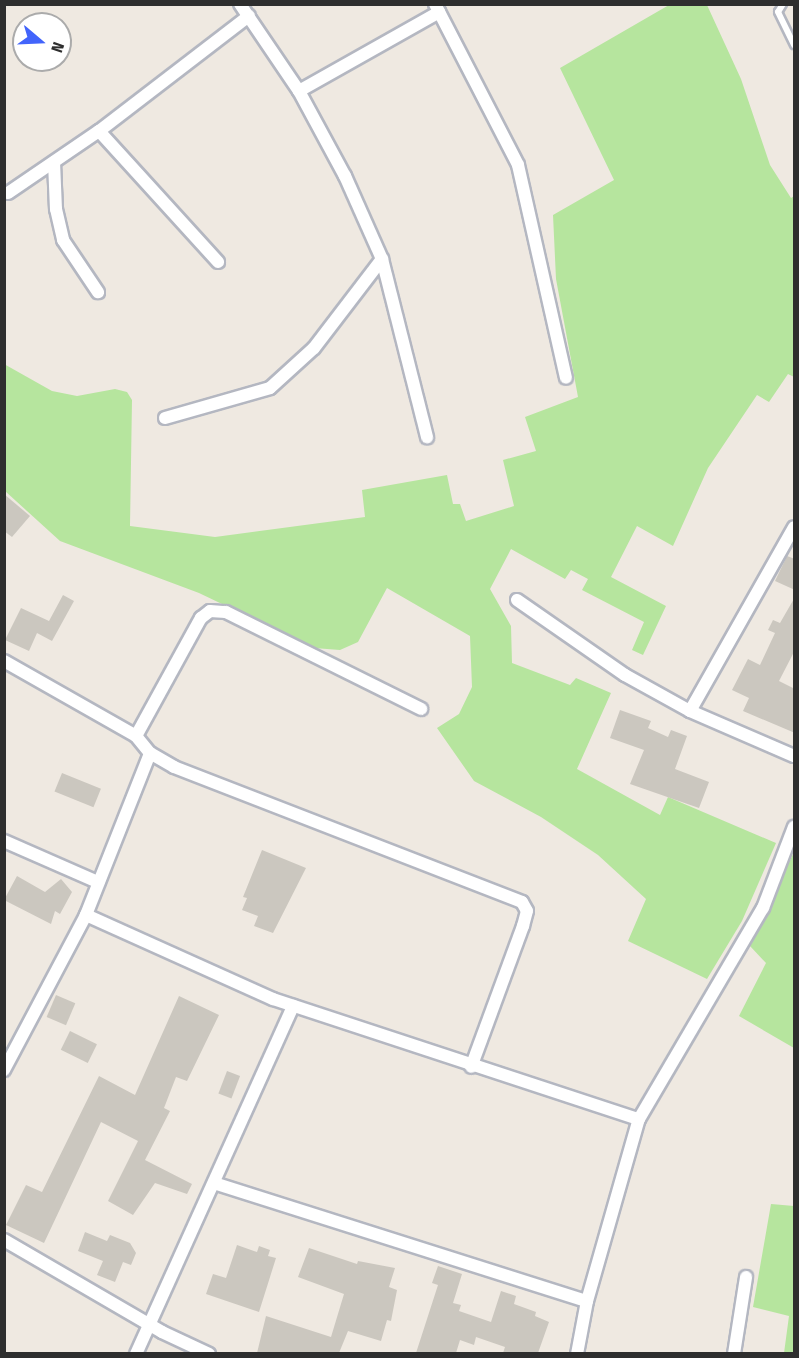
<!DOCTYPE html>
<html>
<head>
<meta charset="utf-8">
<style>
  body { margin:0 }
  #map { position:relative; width:799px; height:1358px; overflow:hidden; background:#efe9e1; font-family:"Fira Sans Condensed",sans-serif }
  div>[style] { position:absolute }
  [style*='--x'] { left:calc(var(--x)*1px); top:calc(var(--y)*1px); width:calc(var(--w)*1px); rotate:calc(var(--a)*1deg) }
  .green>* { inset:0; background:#b6e59e }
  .building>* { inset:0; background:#cbc7bf; transform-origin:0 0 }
  .roads { filter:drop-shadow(2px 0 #b4b7c1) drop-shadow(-2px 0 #b4b7c1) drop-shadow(0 2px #b4b7c1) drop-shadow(0 -2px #b4b7c1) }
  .service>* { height:6px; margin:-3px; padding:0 3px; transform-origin:3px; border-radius:3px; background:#fff }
  .minor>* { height:12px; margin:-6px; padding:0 6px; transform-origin:6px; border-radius:6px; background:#fff }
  span { translate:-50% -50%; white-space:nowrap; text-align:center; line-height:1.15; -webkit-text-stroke:4.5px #fff; paint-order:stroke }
  .frame { position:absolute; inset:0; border:6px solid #2e2e2e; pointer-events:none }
  .north { position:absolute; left:12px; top:12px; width:60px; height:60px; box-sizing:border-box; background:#fff; border:2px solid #ababab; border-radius:50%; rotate:109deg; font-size:16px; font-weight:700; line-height:24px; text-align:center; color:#2e2e2e }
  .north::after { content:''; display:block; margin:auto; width:21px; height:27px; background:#4264fb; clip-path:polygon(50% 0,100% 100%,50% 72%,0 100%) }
</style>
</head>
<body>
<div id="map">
  <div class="green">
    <div style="clip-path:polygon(669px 5px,707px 5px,741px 79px,770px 165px,791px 198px,794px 196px,794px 377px,788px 374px,769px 402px,757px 395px,708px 468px,673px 546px,637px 526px,611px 577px,666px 606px,643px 655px,632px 650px,644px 622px,582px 590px,588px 579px,571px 570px,565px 579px,511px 549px,490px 589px,511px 626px,512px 663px,570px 685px,576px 678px,611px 693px,577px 769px,660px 815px,668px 797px,776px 843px,742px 921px,707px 979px,628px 941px,646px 899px,598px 855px,541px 817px,474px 781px,437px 728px,459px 714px,472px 687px,470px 636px,387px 588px,358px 642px,340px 650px,314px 648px,199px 593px,60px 541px,5px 491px,4px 364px,52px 391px,77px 396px,115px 389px,127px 392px,132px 400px,130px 526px,215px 537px,365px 517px,362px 490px,447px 475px,453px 504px,460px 504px,466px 521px,514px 506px,503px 460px,536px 451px,525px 417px,578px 397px,556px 279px,553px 215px,614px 180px,560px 68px)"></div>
    <div style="clip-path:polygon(794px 852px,794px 1048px,739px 1016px,766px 963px,750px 946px)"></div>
    <div style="clip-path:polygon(771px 1204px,794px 1206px,794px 1353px,784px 1353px,789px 1316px,753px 1307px)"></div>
  </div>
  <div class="building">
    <div style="clip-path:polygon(4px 494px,30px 516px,12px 537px,4px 531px)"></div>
    <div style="clip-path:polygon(787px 556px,795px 559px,795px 590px,775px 581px)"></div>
    <div style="clip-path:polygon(63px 595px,74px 601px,52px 641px,37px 633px,29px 651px,5px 640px,21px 608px,49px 621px)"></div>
    <div style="clip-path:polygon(795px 597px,795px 650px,779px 681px,795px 689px,795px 733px,743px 711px,749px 698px,732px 690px,748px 659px,760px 665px,775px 633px,768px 630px,773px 620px,780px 623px)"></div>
    <div style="clip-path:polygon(620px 710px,651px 721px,648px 728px,668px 737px,671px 730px,687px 736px,675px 769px,709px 782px,699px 808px,630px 784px,644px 750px,610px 738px)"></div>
    <div style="left:62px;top:773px;width:42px;height:20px;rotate:22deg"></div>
    <div style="clip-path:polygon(262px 850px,306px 868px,273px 933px,254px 926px,258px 916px,242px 910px,247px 898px,243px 897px)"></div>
    <div style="clip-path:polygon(17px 876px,45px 892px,61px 879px,72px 892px,60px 914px,55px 911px,51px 924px,4px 900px)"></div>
    <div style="left:56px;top:995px;width:21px;height:24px;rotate:23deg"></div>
    <div style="clip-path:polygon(179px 996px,219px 1015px,187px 1081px,176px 1077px,164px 1108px,170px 1111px,145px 1160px,192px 1184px,187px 1194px,155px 1183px,133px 1215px,108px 1201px,138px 1141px,101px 1122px,44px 1243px,6px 1225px,26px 1185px,42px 1192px,99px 1076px,135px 1095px)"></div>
    <div style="left:70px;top:1031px;width:30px;height:21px;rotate:26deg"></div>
    <div style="left:227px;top:1071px;width:14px;height:24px;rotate:21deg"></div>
    <div style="clip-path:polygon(85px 1232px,107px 1241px,110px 1235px,130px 1243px,136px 1253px,131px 1265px,123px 1262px,115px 1282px,97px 1275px,103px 1261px,78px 1251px)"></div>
    <div style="clip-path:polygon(237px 1245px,257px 1252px,259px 1246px,270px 1250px,268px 1256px,276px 1258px,259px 1312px,206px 1294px,213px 1274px,226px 1278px)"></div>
    <div style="clip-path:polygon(309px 1248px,357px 1264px,358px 1261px,395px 1268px,389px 1287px,397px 1290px,391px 1321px,387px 1320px,381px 1341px,348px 1331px,339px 1353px,257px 1353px,266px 1316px,331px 1337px,344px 1294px,298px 1277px)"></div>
    <div style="clip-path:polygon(438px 1266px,462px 1274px,453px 1303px,461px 1305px,459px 1311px,491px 1322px,501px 1291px,516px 1296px,514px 1304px,536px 1312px,535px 1316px,549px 1322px,538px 1353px,503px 1353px,505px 1347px,476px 1337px,474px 1345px,460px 1340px,456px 1353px,416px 1353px,438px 1285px,432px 1283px)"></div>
  </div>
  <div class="roads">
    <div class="service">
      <div style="--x:783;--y:4;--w:9;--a:122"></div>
      <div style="--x:778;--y:12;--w:37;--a:64"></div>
    </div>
    <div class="minor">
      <div style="--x:240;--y:4;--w:105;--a:55.9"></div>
      <div style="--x:299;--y:91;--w:97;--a:61.6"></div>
      <div style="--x:345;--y:176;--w:91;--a:66"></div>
      <div style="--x:382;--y:259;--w:184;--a:75.8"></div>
      <div style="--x:435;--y:4;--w:181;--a:62.7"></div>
      <div style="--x:518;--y:165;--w:218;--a:77.3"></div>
      <div style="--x:299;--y:91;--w:161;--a:-29.4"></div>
      <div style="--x:99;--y:131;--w:177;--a:47.7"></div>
      <div style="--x:54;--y:162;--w:47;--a:87.6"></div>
      <div style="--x:56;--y:209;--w:32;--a:77"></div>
      <div style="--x:63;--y:240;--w:63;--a:56.1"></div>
      <div style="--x:8;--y:193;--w:110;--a:-34.3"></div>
      <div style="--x:99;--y:131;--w:189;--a:-37.5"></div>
      <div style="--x:165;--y:418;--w:109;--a:-15.9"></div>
      <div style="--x:270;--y:388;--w:59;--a:-42.3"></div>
      <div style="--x:314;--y:348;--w:112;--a:-52.6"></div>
      <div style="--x:517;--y:600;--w:131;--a:34.8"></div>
      <div style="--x:625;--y:675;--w:74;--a:29"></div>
      <div style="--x:690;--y:711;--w:113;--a:23.4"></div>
      <div style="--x:4;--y:661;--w:152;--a:29.6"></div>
      <div style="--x:136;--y:736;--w:22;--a:51"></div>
      <div style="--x:150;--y:753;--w:28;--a:30"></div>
      <div style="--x:174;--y:767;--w:373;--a:21.2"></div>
      <div style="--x:522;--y:902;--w:10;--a:61"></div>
      <div style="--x:527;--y:911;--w:16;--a:105"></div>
      <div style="--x:523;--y:926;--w:150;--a:110.2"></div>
      <div style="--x:690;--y:711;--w:211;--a:-60.5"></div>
      <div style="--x:136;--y:736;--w:135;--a:-61.2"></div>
      <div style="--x:201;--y:618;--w:11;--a:-38"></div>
      <div style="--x:210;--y:611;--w:16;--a:4"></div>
      <div style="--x:226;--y:612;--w:218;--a:26.4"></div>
      <div style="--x:4;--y:841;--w:103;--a:23.6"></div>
      <div style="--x:86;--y:915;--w:205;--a:24.2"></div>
      <div style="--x:273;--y:999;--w:385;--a:18.2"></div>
      <div style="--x:4;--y:1070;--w:175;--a:-62.1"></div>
      <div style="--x:86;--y:915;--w:174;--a:-68.4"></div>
      <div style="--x:214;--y:1183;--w:391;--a:17.6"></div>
      <div style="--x:4;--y:1240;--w:183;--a:30.2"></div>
      <div style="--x:162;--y:1332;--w:52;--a:25.1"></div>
      <div style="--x:136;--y:1354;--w:382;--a:-65.7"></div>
      <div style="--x:577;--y:1354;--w:54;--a:-79.3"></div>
      <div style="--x:587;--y:1301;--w:189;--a:-74.1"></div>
      <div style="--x:639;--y:1119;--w:245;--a:-59.6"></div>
      <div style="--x:763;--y:908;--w:87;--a:-69.1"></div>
      <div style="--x:734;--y:1354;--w:78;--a:-81.1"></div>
    </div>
  </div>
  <div class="frame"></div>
  <div class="north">N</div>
</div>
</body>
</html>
